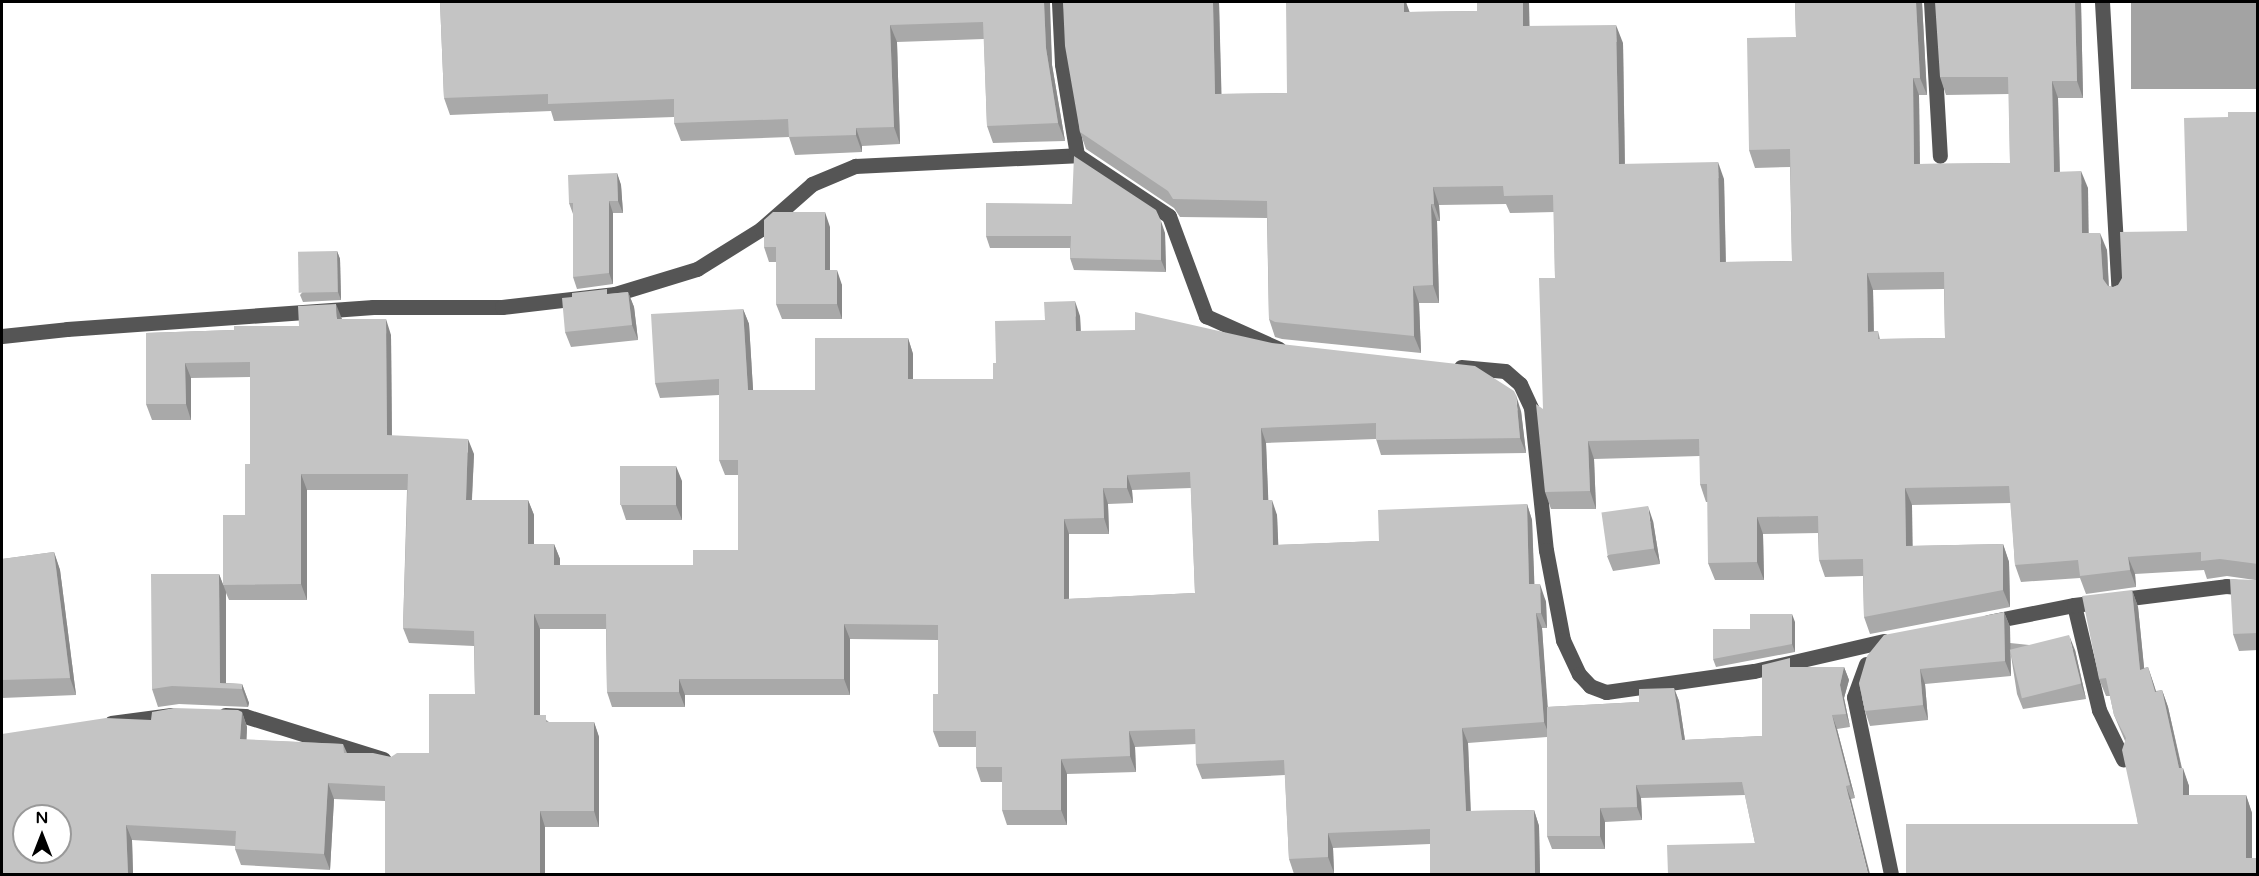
<!DOCTYPE html>
<html>
<head>
<meta charset="utf-8">
<style>
  body { margin:0 }
  #map { position:relative; width:2259px; height:876px; overflow:hidden; background:#fff; font-family:"Varela Round",sans-serif }
  div>[style] { position:absolute }
  [style*='--x'] { left:calc(var(--x)*1px); top:calc(var(--y)*1px); width:calc(var(--w)*1px); rotate:calc(var(--a)*1deg) }
  .water>* { inset:0; background:#a3a3a3; transform-origin:0 0 }
  .minor>* { height:15px; margin:-7.5px; padding:0 7.5px; transform-origin:7.5px; border-radius:7.5px; background:#555 }
  .wall>* { inset:0; background:#a9a9a9 }
  .shaded-wall>* { inset:0; background:#898989 }
  .building>* { inset:0; background:#c4c4c4; transform-origin:0 0 }
  span { translate:-50% -50%; white-space:nowrap; text-align:center; line-height:1.15; -webkit-text-stroke:4.5px #fff; paint-order:stroke }
  .frame { position:absolute; inset:0; border:3px solid #000; pointer-events:none }
  .north { position:absolute; left:12px; top:804px; width:60px; height:60px; box-sizing:border-box; background:#fff; border:2px solid #999; border-radius:50%; rotate:0deg; font-size:16px; font-weight:700; line-height:24px; text-align:center; color:#000 }
  .north::after { content:''; display:block; margin:auto; width:21px; height:27px; background:#000; clip-path:polygon(50% 0,100% 100%,50% 72%,0 100%) }
</style>
</head>
<body>
<div id="map">
  <div class="water">
    <div style="left:2131px;top:2px;width:126px;height:87px"></div>
  </div>
  <div class="minor">
    <div style="--x:1931;--y:2;--w:154;--a:86.7"></div>
    <div style="--x:2102;--y:2;--w:293;--a:86.7"></div>
    <div style="--x:1077;--y:155;--w:110;--a:33.5"></div>
    <div style="--x:1169;--y:216;--w:107;--a:69.7"></div>
    <div style="--x:1206;--y:316;--w:80;--a:24.3"></div>
    <div style="--x:2;--y:336;--w:65;--a:-6.1"></div>
    <div style="--x:67;--y:329;--w:307;--a:-4.1"></div>
    <div style="--x:373;--y:307;--w:129;--a:0"></div>
    <div style="--x:502;--y:307;--w:114;--a:-6.6"></div>
    <div style="--x:615;--y:294;--w:86;--a:-17"></div>
    <div style="--x:697;--y:269;--w:75;--a:-32"></div>
    <div style="--x:761;--y:229;--w:68;--a:-41.4"></div>
    <div style="--x:812;--y:184;--w:47;--a:-22.7"></div>
    <div style="--x:855;--y:166;--w:222;--a:-2.8"></div>
    <div style="--x:1077;--y:155;--w:92;--a:-99.4"></div>
    <div style="--x:1062;--y:64;--w:62;--a:-92.8"></div>
    <div style="--x:1461;--y:367;--w:44;--a:5.2"></div>
    <div style="--x:1505;--y:371;--w:20;--a:41"></div>
    <div style="--x:1520;--y:384;--w:26;--a:65"></div>
    <div style="--x:1531;--y:408;--w:143;--a:84"></div>
    <div style="--x:1546;--y:550;--w:92;--a:79.3"></div>
    <div style="--x:1563;--y:640;--w:38;--a:65"></div>
    <div style="--x:1579;--y:674;--w:16;--a:47"></div>
    <div style="--x:1590;--y:686;--w:17;--a:21"></div>
    <div style="--x:1606;--y:692;--w:149;--a:-8.1"></div>
    <div style="--x:1754;--y:671;--w:133;--a:-13"></div>
    <div style="--x:2074;--y:605;--w:108;--a:76.6"></div>
    <div style="--x:2099;--y:710;--w:55;--a:63.9"></div>
    <div style="--x:1988;--y:622;--w:88;--a:-11.2"></div>
    <div style="--x:2074;--y:605;--w:153;--a:-7.1"></div>
    <div style="--x:2226;--y:586;--w:32;--a:5"></div>
    <div style="--x:1866;--y:664;--w:35;--a:110"></div>
    <div style="--x:1854;--y:697;--w:181;--a:78.2"></div>
    <div style="--x:225;--y:715;--w:20;--a:3"></div>
    <div style="--x:245;--y:716;--w:145;--a:17.3"></div>
    <div style="--x:111;--y:723;--w:61;--a:-7.6"></div>
  </div>
  <div class="wall">
    <div style="clip-path:polygon(440px 2px,1049px 2px,1052px 65px,1065px 141px,993px 143px,987px 126px,984px 39px,897px 42px,900px 144px,862px 146px,862px 152px,795px 155px,789px 137px,681px 141px,674px 123px,674px 117px,554px 121px,551px 111px,450px 115px,444px 98px)"></div>
    <div style="clip-path:polygon(evenodd,1063px 2px,1219px 2px,1221px 94px,1287px 93px,1410px 12px,1477px 11px,1529px 2px,1529px 26px,1623px 43px,1625px 164px,1724px 179px,1726px 262px,1792px 261px,1790px 167px,1755px 168px,1749px 150px,1796px 37px,1795px 2px,1922px 2px,1927px 95px,1919px 95px,1920px 164px,2010px 163px,2009px 94px,1946px 95px,1940px 77px,2081px 2px,2083px 98px,2058px 98px,2060px 172px,2088px 188px,2088px 233px,2107px 250px,2109px 286px,2113px 287px,2118px 285px,2187px 231px,2228px 117px,2258px 112px,2258px 650px,2239px 651px,2233px 634px,2255px 580px,2227px 576px,2207px 579px,2204px 570px,2135px 574px,2136px 587px,2086px 594px,2080px 578px,2021px 582px,2015px 565px,2011px 503px,1912px 505px,1912px 546px,2003px 544px,2009px 562px,2010px 607px,1870px 634px,1864px 617px,1863px 576px,1825px 577px,1819px 560px,1818px 533px,1763px 534px,1764px 580px,1715px 580px,1708px 563px,1708px 502px,1706px 502px,1700px 484px,1700px 456px,1594px 459px,1596px 509px,1551px 509px,1545px 492px,1543px 409px,1555px 278px,1554px 212px,1510px 213px,1506px 204px,1439px 205px,1440px 221px,1437px 221px,1439px 303px,1419px 303px,1421px 353px,1282px 339px,1275px 337px,1269px 319px,1267px 218px,1180px 217px,1174px 208px,1086px 149px,1080px 132px,1063px 2px,1944px 289px,1945px 338px,1880px 339px,1878px 331px,1874px 331px,1873px 290px,1944px 289px)"></div>
    <div style="clip-path:polygon(617px 173px,621px 185px,623px 213px,613px 213px,613px 284px,577px 289px,573px 277px,573px 214px,569px 203px)"></div>
    <div style="clip-path:polygon(830px 227px,830px 270px,842px 285px,842px 319px,782px 319px,776px 304px,776px 262px,769px 262px,764px 247px)"></div>
    <div style="clip-path:polygon(1165px 233px,1166px 272px,1074px 270px,1070px 258px,1070px 248px,990px 248px,986px 236px)"></div>
    <div style="clip-path:polygon(337px 251px,340px 259px,341px 300px,303px 302px,300px 295px)"></div>
    <div style="clip-path:polygon(628px 292px,634px 307px,638px 340px,571px 347px,565px 332px,609px 294px)"></div>
    <div style="clip-path:polygon(evenodd,743px 309px,749px 324px,753px 390px,815px 390px,908px 338px,913px 354px,913px 379px,993px 379px,996px 363px,1045px 320px,1080px 316px,1081px 331px,1521px 411px,1526px 453px,1381px 455px,1376px 439px,1266px 443px,1268px 500px,1277px 515px,1278px 545px,1379px 541px,1527px 504px,1532px 520px,1534px 584px,1545px 599px,1546px 602px,1547px 628px,1542px 628px,1547px 707px,1639px 702px,1674px 688px,1679px 701px,1685px 740px,1762px 736px,1793px 667px,1844px 667px,1849px 680px,1844px 698px,1850px 727px,1837px 729px,1855px 798px,1851px 799px,1755px 843px,1745px 795px,1641px 798px,1642px 820px,1605px 822px,1605px 849px,1552px 849px,1547px 836px,1547px 737px,1468px 743px,1471px 811px,1534px 810px,1539px 826px,1540px 874px,1430px 874px,1430px 844px,1333px 848px,1334px 873px,1294px 874px,1289px 859px,1285px 775px,1202px 779px,1196px 764px,1196px 744px,1135px 747px,1136px 772px,1067px 774px,1067px 825px,1007px 825px,1002px 810px,1002px 782px,981px 782px,976px 767px,976px 747px,939px 747px,933px 731px,938px 694px,938px 640px,850px 639px,850px 695px,685px 695px,685px 707px,612px 707px,607px 692px,606px 629px,540px 629px,540px 715px,549px 722px,594px 722px,599px 737px,599px 827px,545px 827px,545px 874px,385px 801px,334px 799px,330px 870px,241px 865px,235px 849px,235px 846px,132px 840px,133px 874px,2px 874px,151px 720px,242px 712px,247px 727px,246px 740px,343px 744px,347px 753px,391px 757px,429px 753px,475px 694px,474px 646px,409px 643px,403px 628px,407px 490px,307px 490px,307px 600px,229px 600px,226px 593px,226px 683px,242px 684px,249px 703px,248px 707px,179px 704px,158px 707px,152px 689px,219px 574px,223px 585px,245px 515px,250px 464px,250px 377px,191px 378px,191px 420px,152px 420px,146px 404px,146px 333px,234px 330px,299px 326px,342px 319px,391px 335px,392px 436px,474px 454px,472px 500px,528px 500px,534px 515px,534px 544px,554px 544px,560px 559px,560px 565px,693px 565px,738px 550px,738px 475px,725px 475px,719px 460px,719px 395px,660px 398px,655px 383px,743px 309px,1191px 488px,1195px 593px,1069px 599px,1069px 534px,1109px 534px,1108px 504px,1133px 503px,1132px 490px,1191px 488px)"></div>
    <div style="clip-path:polygon(682px 481px,682px 520px,626px 520px,621px 505px)"></div>
    <div style="clip-path:polygon(1653px 521px,1660px 564px,1613px 571px,1607px 556px)"></div>
    <div style="clip-path:polygon(54px 552px,60px 570px,76px 695px,2px 698px,2px 559px)"></div>
    <div style="clip-path:polygon(2132px 590px,2138px 607px,2144px 668px,2148px 667px,2156px 691px,2162px 690px,2168px 707px,2182px 768px,2189px 786px,2189px 795px,2246px 795px,2252px 813px,2252px 858px,2258px 874px,2138px 824px,2125px 741px,2114px 715px,2110px 696px,2106px 696px,2099px 679px)"></div>
    <div style="clip-path:polygon(2004px 612px,2010px 627px,2010px 643px,2075px 650px,2086px 699px,2023px 709px,2017px 694px,2010px 649px,2011px 676px,1925px 684px,1928px 720px,1870px 726px,1865px 711px,1859px 683px)"></div>
    <div style="clip-path:polygon(1795px 622px,1795px 652px,1716px 667px,1713px 659px,1750px 629px)"></div>
  </div>
  <div class="shaded-wall">
    <div style="clip-path:polygon(1044px 2px,1050px 2px,1052px 65px,1065px 141px,1058px 123px,1046px 48px)"></div>
    <div style="clip-path:polygon(1213px 2px,1219px 2px,1222px 112px,1215px 94px)"></div>
    <div style="clip-path:polygon(1404px 2px,1406px 2px,1410px 13px,1404px 12px)"></div>
    <div style="clip-path:polygon(1523px 2px,1529px 2px,1530px 44px,1523px 26px)"></div>
    <div style="clip-path:polygon(1916px 2px,1922px 2px,1927px 95px,1920px 78px)"></div>
    <div style="clip-path:polygon(2075px 2px,2081px 2px,2083px 98px,2077px 81px)"></div>
    <div style="clip-path:polygon(890px 25px,897px 42px,900px 144px,894px 127px)"></div>
    <div style="clip-path:polygon(1616px 25px,1623px 43px,1625px 181px,1619px 164px)"></div>
    <div style="clip-path:polygon(1913px 78px,1919px 95px,1920px 182px,1914px 164px)"></div>
    <div style="clip-path:polygon(2052px 81px,2058px 98px,2060px 189px,2054px 172px)"></div>
    <div style="clip-path:polygon(856px 128px,862px 146px,862px 152px,856px 135px)"></div>
    <div style="clip-path:polygon(1718px 162px,1724px 179px,1726px 280px,1720px 262px)"></div>
    <div style="clip-path:polygon(2081px 171px,2088px 188px,2089px 250px,2082px 233px)"></div>
    <div style="clip-path:polygon(617px 173px,621px 185px,623px 213px,618px 201px)"></div>
    <div style="clip-path:polygon(1433px 187px,1439px 205px,1440px 221px,1434px 204px)"></div>
    <div style="clip-path:polygon(609px 201px,613px 213px,613px 284px,609px 273px)"></div>
    <div style="clip-path:polygon(1431px 204px,1437px 221px,1439px 303px,1433px 285px)"></div>
    <div style="clip-path:polygon(825px 212px,830px 227px,830px 285px,825px 270px)"></div>
    <div style="clip-path:polygon(1161px 221px,1165px 233px,1166px 272px,1161px 260px)"></div>
    <div style="clip-path:polygon(2100px 233px,2107px 250px,2109px 296px,2103px 279px)"></div>
    <div style="clip-path:polygon(337px 251px,340px 259px,341px 300px,338px 292px)"></div>
    <div style="clip-path:polygon(837px 270px,842px 285px,842px 319px,837px 304px)"></div>
    <div style="clip-path:polygon(1867px 273px,1873px 290px,1874px 349px,1868px 332px)"></div>
    <div style="clip-path:polygon(1413px 286px,1419px 303px,1421px 353px,1414px 336px)"></div>
    <div style="clip-path:polygon(628px 292px,634px 307px,638px 340px,632px 325px)"></div>
    <div style="clip-path:polygon(1075px 301px,1080px 316px,1081px 346px,1076px 331px)"></div>
    <div style="clip-path:polygon(336px 304px,342px 319px,337px 319px)"></div>
    <div style="clip-path:polygon(743px 309px,749px 324px,754px 405px,748px 390px)"></div>
    <div style="clip-path:polygon(386px 319px,391px 335px,392px 451px,387px 435px)"></div>
    <div style="clip-path:polygon(908px 338px,913px 354px,913px 395px,908px 379px)"></div>
    <div style="clip-path:polygon(185px 363px,191px 378px,191px 420px,186px 404px)"></div>
    <div style="clip-path:polygon(1516px 395px,1521px 411px,1526px 453px,1520px 438px)"></div>
    <div style="clip-path:polygon(1261px 428px,1266px 443px,1269px 516px,1263px 500px)"></div>
    <div style="clip-path:polygon(468px 439px,474px 454px,471px 515px,466px 500px)"></div>
    <div style="clip-path:polygon(1588px 441px,1594px 459px,1596px 509px,1590px 491px)"></div>
    <div style="clip-path:polygon(676px 466px,682px 481px,682px 520px,676px 505px)"></div>
    <div style="clip-path:polygon(301px 474px,307px 490px,307px 600px,301px 584px)"></div>
    <div style="clip-path:polygon(1127px 475px,1132px 490px,1133px 503px,1127px 488px)"></div>
    <div style="clip-path:polygon(1103px 488px,1108px 504px,1109px 534px,1104px 518px)"></div>
    <div style="clip-path:polygon(1905px 488px,1912px 505px,1913px 563px,1906px 546px)"></div>
    <div style="clip-path:polygon(528px 500px,534px 515px,534px 560px,528px 544px)"></div>
    <div style="clip-path:polygon(1272px 500px,1277px 515px,1279px 560px,1273px 545px)"></div>
    <div style="clip-path:polygon(1527px 504px,1532px 520px,1535px 599px,1529px 584px)"></div>
    <div style="clip-path:polygon(1648px 506px,1653px 521px,1660px 564px,1654px 549px)"></div>
    <div style="clip-path:polygon(1757px 517px,1763px 534px,1764px 580px,1757px 562px)"></div>
    <div style="clip-path:polygon(1064px 519px,1069px 534px,1069px 614px,1064px 599px)"></div>
    <div style="clip-path:polygon(554px 544px,560px 559px,560px 580px,554px 565px)"></div>
    <div style="clip-path:polygon(2003px 544px,2009px 562px,2010px 607px,2003px 590px)"></div>
    <div style="clip-path:polygon(54px 552px,60px 570px,76px 695px,70px 678px)"></div>
    <div style="clip-path:polygon(2128px 557px,2135px 574px,2136px 587px,2130px 570px)"></div>
    <div style="clip-path:polygon(219px 574px,226px 592px,226px 688px,220px 683px)"></div>
    <div style="clip-path:polygon(1540px 584px,1546px 602px,1547px 628px,1541px 613px)"></div>
    <div style="clip-path:polygon(2132px 590px,2138px 607px,2146px 687px,2140px 670px)"></div>
    <div style="clip-path:polygon(2004px 612px,2010px 627px,2011px 676px,2005px 661px)"></div>
    <div style="clip-path:polygon(1536px 613px,1542px 628px,1550px 737px,1544px 722px)"></div>
    <div style="clip-path:polygon(534px 614px,540px 629px,540px 730px,534px 715px)"></div>
    <div style="clip-path:polygon(1792px 614px,1795px 622px,1795px 652px,1792px 644px)"></div>
    <div style="clip-path:polygon(844px 624px,850px 639px,850px 695px,844px 679px)"></div>
    <div style="clip-path:polygon(2069px 635px,2075px 650px,2086px 699px,2081px 684px)"></div>
    <div style="clip-path:polygon(1844px 667px,1849px 680px,1844px 698px,1850px 727px,1846px 714px,1840px 685px)"></div>
    <div style="clip-path:polygon(2148px 667px,2154px 685px,2161px 709px,2155px 692px)"></div>
    <div style="clip-path:polygon(1920px 669px,1925px 684px,1928px 720px,1923px 705px)"></div>
    <div style="clip-path:polygon(679px 679px,685px 695px,685px 707px,679px 692px)"></div>
    <div style="clip-path:polygon(242px 684px,249px 703px,248px 707px,242px 689px)"></div>
    <div style="clip-path:polygon(1674px 688px,1679px 701px,1687px 754px,1682px 740px)"></div>
    <div style="clip-path:polygon(2162px 690px,2168px 707px,2183px 775px,2183px 768px,2189px 786px,2189px 813px,2183px 795px,2179px 768px)"></div>
    <div style="clip-path:polygon(242px 712px,247px 727px,246px 755px,240px 739px)"></div>
    <div style="clip-path:polygon(1832px 715px,1837px 729px,1855px 798px,1850px 785px)"></div>
    <div style="clip-path:polygon(594px 722px,599px 737px,599px 827px,594px 811px)"></div>
    <div style="clip-path:polygon(1462px 728px,1468px 743px,1471px 826px,1466px 811px)"></div>
    <div style="clip-path:polygon(1129px 731px,1135px 747px,1136px 772px,1130px 756px)"></div>
    <div style="clip-path:polygon(1061px 759px,1067px 774px,1067px 825px,1061px 810px)"></div>
    <div style="clip-path:polygon(328px 783px,334px 799px,330px 870px,324px 854px)"></div>
    <div style="clip-path:polygon(1636px 785px,1641px 798px,1642px 820px,1637px 807px)"></div>
    <div style="clip-path:polygon(1846px 786px,1851px 799px,1870px 874px,1868px 874px)"></div>
    <div style="clip-path:polygon(2246px 795px,2252px 813px,2252px 874px,2246px 858px)"></div>
    <div style="clip-path:polygon(1600px 808px,1605px 822px,1605px 849px,1600px 836px)"></div>
    <div style="clip-path:polygon(1534px 810px,1539px 826px,1540px 874px,1535px 874px)"></div>
    <div style="clip-path:polygon(540px 811px,545px 827px,545px 874px,540px 874px)"></div>
    <div style="clip-path:polygon(126px 825px,132px 840px,133px 874px,128px 874px)"></div>
    <div style="clip-path:polygon(1328px 833px,1333px 848px,1334px 873px,1328px 857px)"></div>
  </div>
  <div class="building">
    <div style="clip-path:polygon(440px 2px,1044px 2px,1046px 48px,1058px 123px,987px 126px,983px 22px,890px 25px,894px 127px,856px 128px,856px 135px,789px 137px,788px 119px,674px 123px,674px 99px,548px 104px,548px 94px,444px 98px)"></div>
    <div style="clip-path:polygon(evenodd,1063px 2px,1213px 2px,1215px 94px,1287px 93px,1286px 2px,1404px 2px,1404px 12px,1477px 11px,1477px 2px,1523px 2px,1523px 26px,1616px 25px,1619px 164px,1718px 162px,1720px 262px,1792px 261px,1790px 149px,1749px 150px,1747px 38px,1796px 37px,1795px 2px,1916px 2px,1920px 78px,1913px 78px,1914px 164px,2010px 163px,2008px 77px,1940px 77px,1935px 2px,2075px 2px,2077px 81px,2052px 81px,2054px 172px,2081px 171px,2082px 233px,2100px 233px,2103px 279px,2108px 286px,2113px 287px,2118px 285px,2122px 278px,2120px 232px,2187px 231px,2184px 118px,2228px 117px,2228px 112px,2258px 112px,2258px 564px,2220px 559px,2201px 561px,2201px 552px,2128px 557px,2130px 570px,2080px 576px,2078px 560px,2015px 565px,2009px 486px,1905px 488px,1906px 546px,2003px 544px,2003px 590px,1864px 617px,1863px 559px,1819px 560px,1818px 516px,1757px 517px,1757px 562px,1708px 563px,1707px 484px,1700px 484px,1699px 439px,1588px 441px,1590px 491px,1545px 492px,1536px 404px,1543px 409px,1539px 278px,1555px 278px,1553px 195px,1504px 196px,1503px 186px,1433px 187px,1434px 204px,1431px 204px,1433px 285px,1413px 286px,1414px 336px,1275px 322px,1269px 319px,1267px 201px,1173px 199px,1168px 191px,1080px 132px,1065px 46px,1063px 2px,1944px 272px,1945px 338px,1878px 339px,1878px 331px,1868px 332px,1867px 273px,1944px 272px)"></div>
    <div style="clip-path:polygon(1074px 156px,1156px 210px,1161px 221px,1161px 260px,1070px 258px,1071px 236px,986px 236px,986px 203px,1072px 204px)"></div>
    <div style="clip-path:polygon(617px 173px,618px 201px,609px 201px,609px 273px,573px 277px,573px 203px,569px 203px,568px 175px)"></div>
    <div style="clip-path:polygon(773px 212px,825px 212px,825px 270px,837px 270px,837px 304px,776px 304px,776px 247px,764px 247px,764px 220px)"></div>
    <div style="left:337px;top:251px;width:41px;height:39px;rotate:89deg"></div>
    <div style="clip-path:polygon(607px 289px,607px 294px,628px 292px,632px 325px,565px 332px,562px 298px,572px 297px,572px 293px)"></div>
    <div style="clip-path:polygon(evenodd,1075px 301px,1076px 331px,1135px 330px,1135px 312px,1272px 343px,1475px 366px,1514px 391px,1516px 395px,1520px 438px,1376px 440px,1376px 423px,1261px 428px,1263px 500px,1272px 500px,1273px 545px,1379px 541px,1378px 510px,1527px 504px,1529px 584px,1540px 584px,1540px 586px,1541px 613px,1536px 613px,1544px 722px,1462px 728px,1466px 811px,1534px 810px,1535px 874px,1430px 874px,1430px 829px,1328px 833px,1328px 857px,1289px 859px,1284px 760px,1196px 764px,1195px 729px,1129px 731px,1130px 756px,1061px 759px,1061px 810px,1002px 810px,1002px 767px,976px 767px,976px 731px,933px 731px,933px 694px,938px 694px,938px 625px,844px 624px,844px 679px,679px 679px,679px 692px,607px 692px,606px 614px,534px 614px,534px 715px,546px 715px,546px 722px,594px 722px,594px 811px,540px 811px,540px 874px,385px 874px,385px 786px,328px 783px,324px 854px,235px 849px,236px 831px,126px 825px,128px 874px,2px 874px,2px 734px,106px 718px,151px 720px,152px 712px,174px 708px,238px 710px,242px 712px,240px 739px,343px 744px,344px 753px,373px 753px,391px 757px,397px 753px,429px 753px,429px 694px,475px 694px,474px 631px,403px 628px,408px 474px,301px 474px,301px 584px,223px 585px,223px 515px,245px 515px,245px 464px,250px 464px,250px 362px,185px 363px,186px 404px,146px 404px,146px 333px,234px 330px,234px 326px,299px 326px,298px 306px,336px 304px,337px 319px,386px 319px,387px 435px,468px 439px,466px 500px,528px 500px,528px 544px,554px 544px,554px 565px,693px 565px,693px 550px,738px 550px,738px 460px,719px 460px,719px 379px,655px 383px,651px 314px,743px 309px,748px 390px,815px 390px,815px 338px,908px 338px,908px 379px,993px 379px,993px 363px,996px 363px,995px 321px,1045px 320px,1044px 302px,1075px 301px,1190px 472px,1195px 593px,1064px 599px,1064px 519px,1104px 518px,1103px 488px,1127px 488px,1127px 475px,1190px 472px,1075px 301px,24px 816px,60px 816px,60px 852px,24px 852px,24px 816px)"></div>
    <div style="left:676px;top:466px;width:39px;height:56px;rotate:90deg"></div>
    <div style="left:1648px;top:506px;width:43px;height:47px;rotate:82deg"></div>
    <div style="clip-path:polygon(54px 552px,70px 678px,2px 680px,2px 559px)"></div>
    <div style="clip-path:polygon(151px 574px,219px 574px,220px 683px,242px 684px,242px 689px,172px 686px,152px 689px)"></div>
    <div style="clip-path:polygon(2230px 579px,2256px 580px,2258px 579px,2258px 633px,2233px 634px)"></div>
    <div style="clip-path:polygon(2132px 590px,2140px 670px,2148px 667px,2155px 692px,2162px 690px,2179px 768px,2183px 768px,2183px 795px,2246px 795px,2246px 858px,2258px 858px,2258px 874px,1906px 874px,1906px 824px,2138px 824px,2122px 750px,2126px 738px,2114px 715px,2106px 678px,2099px 679px,2082px 596px)"></div>
    <div style="clip-path:polygon(2004px 612px,2005px 661px,1920px 669px,1923px 705px,1865px 711px,1859px 683px,1867px 656px,1884px 635px)"></div>
    <div style="clip-path:polygon(1750px 614px,1792px 614px,1792px 644px,1713px 659px,1713px 629px,1750px 629px)"></div>
    <div style="left:2069px;top:635px;width:50px;height:61px;rotate:76deg"></div>
    <div style="clip-path:polygon(1790px 658px,1790px 667px,1844px 667px,1840px 685px,1846px 714px,1832px 715px,1850px 785px,1846px 786px,1868px 874px,1668px 874px,1667px 845px,1755px 843px,1742px 782px,1636px 785px,1637px 807px,1600px 808px,1600px 836px,1547px 836px,1547px 707px,1639px 702px,1639px 689px,1674px 688px,1682px 740px,1762px 736px,1762px 665px)"></div>
  </div>
  <div class="frame"></div>
  <div class="north">N</div>
</div>
</body>
</html>
